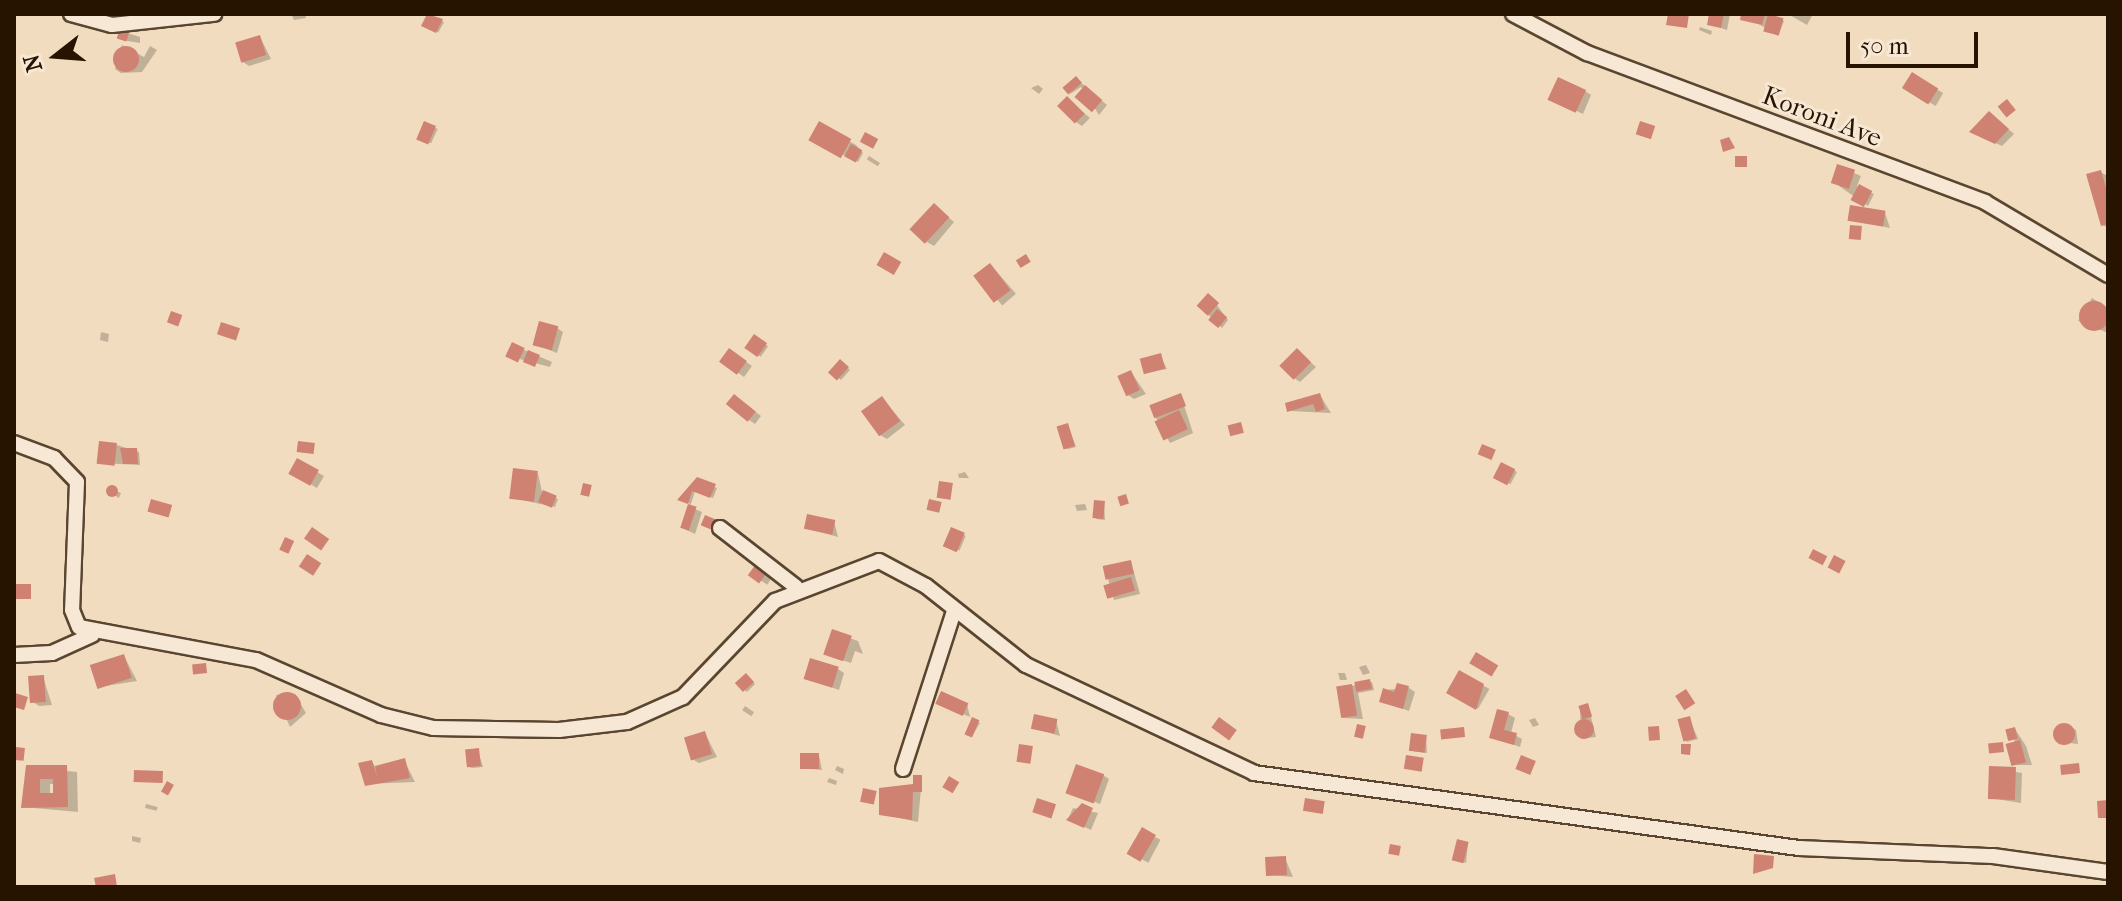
<!DOCTYPE html>
<html>
<head>
<meta charset="utf-8">
<style>
  body { margin:0 }
  #map { position:relative; width:2122px; height:901px; overflow:hidden; background:#f2dcbf; font-family:"IM FELL French Canon",serif }
  div>[style] { position:absolute }
  [style*='--x'] { left:calc(var(--x)*1px); top:calc(var(--y)*1px); width:calc(var(--w)*1px); rotate:calc(var(--a)*1deg) }
  .shadow>* { inset:0; background:#0003; transform-origin:0 0 }
  .building>* { inset:0; background:#cf8272; transform-origin:0 0 }
  .round { border-radius:50% }
  .roads { filter:drop-shadow(2px 0 #5a4630) drop-shadow(-2px 0 #5a4630) drop-shadow(0 2px #5a4630) drop-shadow(0 -2px #5a4630) }
  .minor>* { height:14px; margin:-7px; padding:0 7px; transform-origin:7px; border-radius:7px; background:#f7e8d5 }
  span { translate:-50% -50%; white-space:nowrap; text-align:center; line-height:1.15; -webkit-text-stroke:6px #f7e8d5; paint-order:stroke }
  .street-label { font-size:26px; color:#271400 }
  .frame { position:absolute; inset:0; border:16px solid #271400; pointer-events:none }
  .north { position:absolute; left:16px; top:16px; width:80px; height:80px; -webkit-text-stroke:6px #f7e8d5; paint-order:stroke; rotate:253deg; font-size:22px; font-weight:700; line-height:32px; text-align:center; color:#271400 }
  .north::after { content:''; display:block; margin:auto; width:28px; height:36px; background:#271400; clip-path:polygon(50% 0,100% 100%,50% 72%,0 100%) }
  .scale { position:absolute; left:1846px; top:32px; width:132px; height:36px; box-sizing:border-box; border:4px solid #271400; border-top:0; padding-left:10px; font-size:24px; line-height:28px; white-space:nowrap; color:#271400; -webkit-text-stroke:6px #f7e8d5; paint-order:stroke }
</style>
</head>
<body>
<div id="map">
  <div class="shadow">
    <div style="clip-path:polygon(291px 14px,305px 14px,306px 18px,294px 20px)"></div>
    <div style="left:429px;top:14px;width:17px;height:12px;rotate:28deg"></div>
    <div style="clip-path:polygon(1711px 14px,1730px 14px,1727px 30px,1709px 24px)"></div>
    <div style="clip-path:polygon(1743px 14px,1771px 14px,1784px 21px,1778px 36px)"></div>
    <div style="clip-path:polygon(1788px 14px,1813px 14px,1807px 25px)"></div>
    <div style="clip-path:polygon(1700px 27px,1712px 31px,1711px 35px,1699px 30px)"></div>
    <div style="clip-path:polygon(121px 31px,140px 37px,140px 43px,122px 40px)"></div>
    <div style="clip-path:polygon(260px 37px,271px 59px,249px 66px,243px 62px)"></div>
    <div style="clip-path:polygon(122px 45px,144px 57px,150px 46px,157px 50px,142px 72px,121px 73px,115px 69px)"></div>
    <div style="left:1912px;top:75px;width:36px;height:15px;rotate:30deg"></div>
    <div style="clip-path:polygon(1078px 80px,1107px 105px,1099px 115px,1081px 87px,1070px 94px)"></div>
    <div style="clip-path:polygon(1038px 85px,1043px 89px,1039px 94px,1031px 88px)"></div>
    <div style="clip-path:polygon(1585px 91px,1591px 95px,1583px 114px,1557px 102px)"></div>
    <div style="clip-path:polygon(1067px 99px,1090px 118px,1082px 126px,1076px 122px)"></div>
    <div style="clip-path:polygon(1990px 113px,2014px 134px,2002px 146px,1978px 135px)"></div>
    <div style="left:425px;top:123px;width:14px;height:16px;rotate:25deg"></div>
    <div style="clip-path:polygon(819px 124px,856px 145px,863px 153px,858px 162px,811px 139px)"></div>
    <div style="left:869px;top:156px;width:13px;height:4px;rotate:32deg"></div>
    <div style="clip-path:polygon(1838px 166px,1861px 176px,1857px 186px,1874px 194px,1868px 206px,1839px 186px)"></div>
    <div style="clip-path:polygon(2100px 172px,2108px 176px,2108px 228px,2103px 225px)"></div>
    <div style="clip-path:polygon(940px 210px,954px 222px,934px 246px,927px 242px)"></div>
    <div style="clip-path:polygon(1885px 213px,1890px 228px,1850px 220px)"></div>
    <div style="left:991px;top:265px;width:38px;height:18px;rotate:49deg"></div>
    <div style="clip-path:polygon(1211px 297px,1228px 320px,1222px 328px,1199px 306px)"></div>
    <div style="clip-path:polygon(2092px 298px,2108px 308px,2108px 333px,2078px 321px)"></div>
    <div style="clip-path:polygon(557px 328px,563px 332px,557px 353px,534px 344px)"></div>
    <div style="clip-path:polygon(101px 332px,109px 334px,108px 342px,100px 340px)"></div>
    <div style="left:755px;top:337px;width:16px;height:13px;rotate:35deg"></div>
    <div style="clip-path:polygon(513px 345px,552px 362px,550px 367px,508px 356px)"></div>
    <div style="clip-path:polygon(1297px 350px,1316px 367px,1300px 382px,1294px 378px)"></div>
    <div style="clip-path:polygon(735px 354px,752px 366px,744px 377px,722px 362px)"></div>
    <div style="clip-path:polygon(1160px 355px,1167px 369px,1146px 373px)"></div>
    <div style="clip-path:polygon(843px 363px,850px 370px,841px 380px,831px 372px)"></div>
    <div style="clip-path:polygon(1131px 372px,1146px 394px,1134px 399px,1128px 395px)"></div>
    <div style="clip-path:polygon(1320px 395px,1331px 413px,1289px 411px)"></div>
    <div style="clip-path:polygon(1181px 396px,1193px 433px,1170px 443px,1155px 416px)"></div>
    <div style="clip-path:polygon(882px 398px,905px 425px,887px 439px,880px 435px)"></div>
    <div style="clip-path:polygon(740px 400px,761px 416px,755px 424px,749px 420px)"></div>
    <div style="clip-path:polygon(1068px 426px,1076px 447px,1068px 449px,1065px 448px)"></div>
    <div style="clip-path:polygon(117px 445px,139px 452px,140px 465px,99px 463px)"></div>
    <div style="left:298px;top:461px;width:30px;height:14px;rotate:30deg"></div>
    <div style="left:1502px;top:464px;width:17px;height:14px;rotate:28deg"></div>
    <div style="clip-path:polygon(965px 472px,969px 478px,959px 478px,958px 474px)"></div>
    <div style="clip-path:polygon(538px 473px,542px 492px,558px 499px,555px 507px,512px 498px)"></div>
    <div style="clip-path:polygon(698px 479px,717px 488px,713px 498px,695px 491px,690px 507px,702px 512px,695px 534px,682px 528px,690px 504px,680px 499px)"></div>
    <div style="clip-path:polygon(110px 488px,121px 493px,119px 498px,117px 497px)"></div>
    <div style="clip-path:polygon(1104px 503px,1105px 520px,1096px 519px)"></div>
    <div style="clip-path:polygon(1085px 504px,1087px 510px,1077px 511px,1075px 505px)"></div>
    <div style="clip-path:polygon(834px 521px,838px 537px,806px 528px)"></div>
    <div style="left:952px;top:530px;width:15px;height:16px;rotate:23deg"></div>
    <div style="clip-path:polygon(1131px 562px,1140px 594px,1114px 600px,1108px 579px)"></div>
    <div style="left:756px;top:567px;width:19px;height:9px;rotate:32deg"></div>
    <div style="clip-path:polygon(833px 632px,858px 641px,863px 654px,855px 651px,851px 663px,833px 657px)"></div>
    <div style="clip-path:polygon(124px 656px,137px 681px,99px 687px)"></div>
    <div style="clip-path:polygon(1366px 665px,1370px 673px,1363px 675px,1359px 667px)"></div>
    <div style="clip-path:polygon(838px 669px,844px 673px,839px 690px,806px 678px)"></div>
    <div style="left:1460px;top:672px;width:34px;height:23px;rotate:30deg"></div>
    <div style="clip-path:polygon(1338px 673px,1345px 673px,1347px 680px,1340px 680px)"></div>
    <div style="clip-path:polygon(43px 677px,52px 705px,39px 706px,33px 702px)"></div>
    <div style="clip-path:polygon(749px 677px,755px 684px,747px 692px,737px 684px)"></div>
    <div style="clip-path:polygon(1372px 682px,1374px 690px,1358px 693px,1363px 719px,1343px 718px,1351px 686px)"></div>
    <div style="clip-path:polygon(1409px 688px,1415px 692px,1409px 711px,1381px 701px,1384px 690px)"></div>
    <div style="clip-path:polygon(295px 694px,306px 713px,290px 727px,276px 695px)"></div>
    <div style="clip-path:polygon(967px 704px,970px 717px,944px 706px)"></div>
    <div style="clip-path:polygon(1588px 705px,1596px 737px,1581px 739px,1580px 708px)"></div>
    <div style="left:745px;top:706px;width:11px;height:5px;rotate:34deg"></div>
    <div style="clip-path:polygon(1508px 714px,1515px 718px,1511px 733px,1522px 739px,1520px 747px,1491px 737px)"></div>
    <div style="clip-path:polygon(1535px 718px,1539px 725px,1533px 727px,1529px 720px)"></div>
    <div style="clip-path:polygon(1689px 718px,1698px 739px,1687px 742px,1685px 740px)"></div>
    <div style="left:973px;top:719px;width:8px;height:16px;rotate:30deg"></div>
    <div style="clip-path:polygon(1056px 720px,1060px 736px,1033px 728px)"></div>
    <div style="clip-path:polygon(2070px 726px,2076px 730px,2078px 744px,2061px 742px,2059px 728px)"></div>
    <div style="clip-path:polygon(2015px 729px,2026px 746px,2032px 765px,2013px 765px)"></div>
    <div style="clip-path:polygon(705px 733px,717px 757px,699px 763px,692px 759px)"></div>
    <div style="clip-path:polygon(1426px 737px,1427px 753px,1413px 751px)"></div>
    <div style="clip-path:polygon(478px 751px,483px 767px,472px 768px,469px 767px)"></div>
    <div style="clip-path:polygon(819px 755px,822px 770px,802px 768px)"></div>
    <div style="clip-path:polygon(404px 760px,415px 782px,366px 784px,372px 762px,376px 768px)"></div>
    <div style="clip-path:polygon(837px 766px,844px 769px,843px 774px,835px 770px)"></div>
    <div style="clip-path:polygon(evenodd,28px 767px,77px 772px,78px 812px,23px 807px,28px 767px,50px 784px,55px 784px,55px 795px,50px 795px,50px 784px)"></div>
    <div style="clip-path:polygon(1991px 768px,2022px 773px,2021px 803px,1990px 798px)"></div>
    <div style="clip-path:polygon(1103px 775px,1109px 779px,1100px 804px,1075px 795px)"></div>
    <div style="clip-path:polygon(922px 777px,918px 822px,881px 814px,915px 786px)"></div>
    <div style="clip-path:polygon(829px 778px,837px 781px,836px 785px,827px 782px)"></div>
    <div style="left:146px;top:804px;width:12px;height:4px;rotate:14deg"></div>
    <div style="clip-path:polygon(1073px 808px,1098px 813px,1091px 830px,1068px 819px)"></div>
    <div style="left:1142px;top:830px;width:21px;height:26px;rotate:28deg"></div>
    <div style="clip-path:polygon(132px 836px,141px 838px,140px 843px,132px 841px)"></div>
    <div style="clip-path:polygon(1468px 844px,1466px 863px,1456px 860px)"></div>
    <div style="clip-path:polygon(1285px 858px,1293px 877px,1268px 875px)"></div>
  </div>
  <div class="building">
    <div style="clip-path:polygon(427px 14px,443px 19px,436px 33px,421px 26px)"></div>
    <div style="clip-path:polygon(1668px 14px,1689px 14px,1687px 28px,1666px 25px)"></div>
    <div style="clip-path:polygon(1709px 14px,1724px 14px,1721px 28px,1707px 25px)"></div>
    <div style="clip-path:polygon(1741px 14px,1765px 14px,1762px 25px,1740px 20px)"></div>
    <div style="left:1768px;top:14px;width:16px;height:18px;rotate:15deg"></div>
    <div style="left:120px;top:28px;width:10px;height:11px;rotate:17deg"></div>
    <div style="left:260px;top:35px;width:21px;height:26px;rotate:73deg"></div>
    <div class="round" style="left:113px;top:46px;width:26px;height:26px"></div>
    <div style="left:1912px;top:72px;width:31px;height:19px;rotate:32deg"></div>
    <div style="left:1076px;top:76px;width:9px;height:18px;rotate:49deg"></div>
    <div style="left:1558px;top:77px;width:31px;height:25px;rotate:25deg"></div>
    <div style="left:1085px;top:85px;width:23px;height:16px;rotate:41deg"></div>
    <div style="left:1067px;top:96px;width:25px;height:14px;rotate:45deg"></div>
    <div style="left:2007px;top:99px;width:14px;height:12px;rotate:51deg"></div>
    <div style="clip-path:polygon(1989px 111px,2009px 129px,1995px 144px,1969px 132px)"></div>
    <div style="left:424px;top:121px;width:13px;height:20px;rotate:23deg"></div>
    <div style="left:819px;top:121px;width:37px;height:22px;rotate:29deg"></div>
    <div style="left:1640px;top:121px;width:16px;height:14px;rotate:18deg"></div>
    <div style="left:865px;top:132px;width:15px;height:11px;rotate:28deg"></div>
    <div style="clip-path:polygon(1729px 137px,1735px 148px,1723px 152px,1720px 140px)"></div>
    <div style="left:851px;top:144px;width:13px;height:14px;rotate:29deg"></div>
    <div style="left:1735px;top:156px;width:12px;height:11px"></div>
    <div style="left:1837px;top:164px;width:19px;height:20px;rotate:18deg"></div>
    <div style="clip-path:polygon(2101px 170px,2108px 195px,2108px 224px,2101px 226px,2086px 174px)"></div>
    <div style="left:1859px;top:184px;width:15px;height:18px;rotate:28deg"></div>
    <div style="left:934px;top:203px;width:21px;height:36px;rotate:43deg"></div>
    <div style="left:1850px;top:205px;width:36px;height:16px;rotate:9deg"></div>
    <div style="left:1850px;top:225px;width:12px;height:14px;rotate:5deg"></div>
    <div style="left:884px;top:252px;width:20px;height:15px;rotate:30deg"></div>
    <div style="left:1026px;top:254px;width:9px;height:12px;rotate:58deg"></div>
    <div style="left:990px;top:263px;width:34px;height:21px;rotate:53deg"></div>
    <div style="left:1208px;top:293px;width:15px;height:17px;rotate:42deg"></div>
    <div class="round" style="left:2079px;top:301px;width:30px;height:30px"></div>
    <div style="left:1217px;top:309px;width:13px;height:14px;rotate:39deg"></div>
    <div style="left:171px;top:311px;width:12px;height:12px;rotate:20deg"></div>
    <div style="left:539px;top:321px;width:20px;height:25px;rotate:15deg"></div>
    <div style="left:221px;top:322px;width:20px;height:13px;rotate:18deg"></div>
    <div style="left:754px;top:334px;width:16px;height:17px;rotate:35deg"></div>
    <div style="left:512px;top:342px;width:14px;height:16px;rotate:25deg"></div>
    <div style="left:729px;top:348px;width:22px;height:17px;rotate:36deg"></div>
    <div style="left:1297px;top:348px;width:20px;height:25px;rotate:45deg"></div>
    <div style="left:528px;top:350px;width:13px;height:13px;rotate:23deg"></div>
    <div style="left:1161px;top:353px;width:16px;height:22px;rotate:75deg"></div>
    <div style="left:840px;top:359px;width:12px;height:18px;rotate:42deg"></div>
    <div style="left:1131px;top:370px;width:22px;height:15px;rotate:66deg"></div>
    <div style="left:1181px;top:393px;width:14px;height:34px;rotate:69deg"></div>
    <div style="clip-path:polygon(1320px 393px,1325px 409px,1316px 412px,1313px 404px,1287px 412px,1285px 403px)"></div>
    <div style="left:734px;top:394px;width:28px;height:13px;rotate:39deg"></div>
    <div style="left:882px;top:396px;width:31px;height:26px;rotate:54deg"></div>
    <div style="left:1179px;top:410px;width:21px;height:27px;rotate:65deg"></div>
    <div style="left:1241px;top:422px;width:11px;height:14px;rotate:75deg"></div>
    <div style="left:1068px;top:423px;width:24px;height:12px;rotate:73deg"></div>
    <div style="left:99px;top:441px;width:18px;height:23px;rotate:6deg"></div>
    <div style="left:298px;top:441px;width:17px;height:11px;rotate:7deg"></div>
    <div style="left:1482px;top:444px;width:15px;height:11px;rotate:23deg"></div>
    <div style="clip-path:polygon(120px 448px,137px 448px,138px 464px,123px 464px)"></div>
    <div style="left:297px;top:458px;width:25px;height:18px;rotate:29deg"></div>
    <div style="left:1501px;top:462px;width:16px;height:18px;rotate:27deg"></div>
    <div style="left:513px;top:468px;width:25px;height:31px;rotate:7deg"></div>
    <div style="clip-path:polygon(697px 477px,716px 484px,710px 498px,692px 491px,688px 504px,677px 500px)"></div>
    <div style="left:939px;top:481px;width:14px;height:17px;rotate:8deg"></div>
    <div style="left:583px;top:483px;width:9px;height:12px;rotate:13deg"></div>
    <div class="round" style="left:106px;top:485px;width:12px;height:12px"></div>
    <div style="left:543px;top:490px;width:15px;height:13px;rotate:23deg"></div>
    <div style="left:1126px;top:494px;width:10px;height:9px;rotate:73deg"></div>
    <div style="left:151px;top:499px;width:22px;height:13px;rotate:16deg"></div>
    <div style="left:929px;top:499px;width:13px;height:11px;rotate:13deg"></div>
    <div style="left:1094px;top:500px;width:11px;height:18px;rotate:5deg"></div>
    <div style="left:688px;top:504px;width:9px;height:25px;rotate:18deg"></div>
    <div style="left:807px;top:514px;width:29px;height:15px;rotate:12deg"></div>
    <div style="left:705px;top:515px;width:15px;height:11px;rotate:23deg"></div>
    <div style="left:312px;top:527px;width:21px;height:14px;rotate:35deg"></div>
    <div style="left:951px;top:527px;width:15px;height:21px;rotate:23deg"></div>
    <div style="left:285px;top:537px;width:10px;height:14px;rotate:24deg"></div>
    <div style="left:1813px;top:549px;width:16px;height:10px;rotate:27deg"></div>
    <div style="left:307px;top:554px;width:17px;height:15px;rotate:33deg"></div>
    <div style="left:1834px;top:555px;width:13px;height:14px;rotate:27deg"></div>
    <div style="left:1131px;top:560px;width:14px;height:29px;rotate:78deg"></div>
    <div style="left:756px;top:564px;width:14px;height:14px;rotate:36deg"></div>
    <div style="left:1131px;top:577px;width:14px;height:29px;rotate:73deg"></div>
    <div style="left:14px;top:584px;width:17px;height:15px"></div>
    <div style="left:832px;top:629px;width:21px;height:27px;rotate:19deg"></div>
    <div style="left:1476px;top:652px;width:26px;height:13px;rotate:31deg"></div>
    <div style="left:124px;top:654px;width:25px;height:36px;rotate:72deg"></div>
    <div style="left:810px;top:658px;width:30px;height:22px;rotate:17deg"></div>
    <div style="left:206px;top:663px;width:10px;height:14px;rotate:84deg"></div>
    <div style="clip-path:polygon(1459px 670px,1484px 684px,1476px 710px,1446px 693px)"></div>
    <div style="left:746px;top:673px;width:12px;height:15px;rotate:48deg"></div>
    <div style="left:44px;top:675px;width:27px;height:16px;rotate:86deg"></div>
    <div style="left:1370px;top:679px;width:10px;height:16px;rotate:79deg"></div>
    <div style="clip-path:polygon(1397px 683px,1409px 686px,1403px 709px,1379px 702px,1383px 688px,1394px 692px)"></div>
    <div style="left:1352px;top:684px;width:32px;height:16px;rotate:81deg"></div>
    <div style="left:1686px;top:689px;width:17px;height:13px;rotate:57deg"></div>
    <div style="left:941px;top:691px;width:30px;height:14px;rotate:24deg"></div>
    <div class="round" style="left:273px;top:692px;width:28px;height:28px"></div>
    <div style="clip-path:polygon(15px 693px,28px 697px,24px 710px,14px 707px)"></div>
    <div style="left:1588px;top:703px;width:14px;height:10px;rotate:73deg"></div>
    <div style="clip-path:polygon(1497px 709px,1509px 712px,1504px 730px,1517px 733px,1514px 745px,1489px 738px)"></div>
    <div style="left:1034px;top:714px;width:24px;height:15px;rotate:12deg"></div>
    <div style="left:1690px;top:716px;width:23px;height:13px;rotate:75deg"></div>
    <div style="left:972px;top:717px;width:8px;height:19px;rotate:23deg"></div>
    <div style="left:1219px;top:717px;width:22px;height:13px;rotate:36deg"></div>
    <div class="round" style="left:1574px;top:719px;width:20px;height:20px"></div>
    <div class="round" style="left:2053px;top:723px;width:22px;height:22px"></div>
    <div style="left:1357px;top:724px;width:9px;height:13px;rotate:13deg"></div>
    <div style="left:1659px;top:726px;width:14px;height:11px;rotate:86deg"></div>
    <div style="left:1464px;top:727px;width:10px;height:24px;rotate:84deg"></div>
    <div style="left:2015px;top:727px;width:12px;height:10px;rotate:76deg"></div>
    <div style="left:705px;top:731px;width:24px;height:22px;rotate:73deg"></div>
    <div style="left:1411px;top:733px;width:16px;height:18px;rotate:7deg"></div>
    <div style="left:2020px;top:740px;width:23px;height:15px;rotate:75deg"></div>
    <div style="left:2003px;top:742px;width:10px;height:15px;rotate:84deg"></div>
    <div style="left:1019px;top:744px;width:14px;height:18px;rotate:8deg"></div>
    <div style="clip-path:polygon(1681px 744px,1691px 744px,1690px 755px,1681px 754px)"></div>
    <div style="left:16px;top:747px;width:9px;height:13px;rotate:6deg"></div>
    <div style="left:479px;top:748px;width:18px;height:14px;rotate:84deg"></div>
    <div style="left:800px;top:753px;width:19px;height:16px"></div>
    <div style="left:1406px;top:755px;width:18px;height:14px;rotate:9deg"></div>
    <div style="left:1521px;top:755px;width:16px;height:15px;rotate:22deg"></div>
    <div style="clip-path:polygon(405px 758px,410px 778px,365px 786px,358px 763px,372px 760px,377px 777px,375px 766px)"></div>
    <div style="left:2079px;top:763px;width:10px;height:19px;rotate:84deg"></div>
    <div style="left:1076px;top:764px;width:30px;height:31px;rotate:20deg"></div>
    <div style="clip-path:polygon(evenodd,26px 765px,67px 765px,68px 807px,21px 808px,26px 765px,40px 779px,53px 779px,53px 793px,40px 793px,40px 779px)"></div>
    <div style="left:1989px;top:766px;width:27px;height:33px;rotate:2deg"></div>
    <div style="left:134px;top:770px;width:29px;height:12px;rotate:2deg"></div>
    <div style="clip-path:polygon(913px 775px,922px 775px,922px 792px,913px 792px,912px 820px,879px 815px,879px 788px,913px 784px)"></div>
    <div style="left:949px;top:776px;width:12px;height:13px;rotate:31deg"></div>
    <div style="left:167px;top:781px;width:8px;height:12px;rotate:30deg"></div>
    <div style="left:863px;top:788px;width:14px;height:14px;rotate:12deg"></div>
    <div style="left:1037px;top:798px;width:20px;height:15px;rotate:18deg"></div>
    <div style="left:1305px;top:798px;width:20px;height:13px;rotate:9deg"></div>
    <div style="clip-path:polygon(2108px 800px,2108px 818px,2098px 818px,2097px 801px)"></div>
    <div style="clip-path:polygon(1082px 803px,1093px 808px,1084px 828px,1066px 820px)"></div>
    <div style="left:1142px;top:827px;width:16px;height:31px;rotate:30deg"></div>
    <div style="left:1457px;top:839px;width:12px;height:22px;rotate:14deg"></div>
    <div style="left:1390px;top:844px;width:11px;height:10px;rotate:10deg"></div>
    <div style="clip-path:polygon(1754px 854px,1774px 856px,1773px 868px,1753px 874px)"></div>
    <div style="left:1286px;top:856px;width:19px;height:21px;rotate:87deg"></div>
    <div style="clip-path:polygon(115px 874px,117px 887px,96px 887px,94px 878px)"></div>
  </div>
  <div class="roads">
    <div class="minor">
      <div style="--x:71;--y:14;--w:42;--a:15"></div>
      <div style="--x:112;--y:25;--w:103;--a:-6.2"></div>
      <div style="--x:1513;--y:14;--w:84;--a:27.8"></div>
      <div style="--x:1587;--y:53;--w:425;--a:20.5"></div>
      <div style="--x:1985;--y:202;--w:143;--a:30.7"></div>
      <div style="--x:14;--y:443;--w:43;--a:20.6"></div>
      <div style="--x:54;--y:458;--w:33;--a:46"></div>
      <div style="--x:77;--y:482;--w:128;--a:92.2"></div>
      <div style="--x:72;--y:610;--w:18;--a:68"></div>
      <div style="--x:79;--y:627;--w:180;--a:10.6"></div>
      <div style="--x:256;--y:660;--w:137;--a:23.7"></div>
      <div style="--x:381;--y:715;--w:54;--a:14"></div>
      <div style="--x:433;--y:728;--w:126;--a:0.9"></div>
      <div style="--x:559;--y:730;--w:68;--a:-6.7"></div>
      <div style="--x:627;--y:722;--w:61;--a:-24.1"></div>
      <div style="--x:683;--y:697;--w:133;--a:-46.2"></div>
      <div style="--x:775;--y:601;--w:111;--a:-21"></div>
      <div style="--x:879;--y:561;--w:53;--a:28"></div>
      <div style="--x:926;--y:586;--w:127;--a:38.3"></div>
      <div style="--x:1026;--y:665;--w:252;--a:25.3"></div>
      <div style="--x:1254;--y:773;--w:550;--a:7.84"></div>
      <div style="--x:1799;--y:848;--w:194;--a:2.4"></div>
      <div style="--x:1993;--y:856;--w:116;--a:7.9"></div>
      <div style="--x:720;--y:528;--w:96;--a:37.8"></div>
      <div style="--x:14;--y:655;--w:38;--a:-3"></div>
      <div style="--x:52;--y:653;--w:44;--a:-24.2"></div>
      <div style="--x:903;--y:769;--w:166;--a:-72.1"></div>
    </div>
  </div>
  <div class="street-label">
    <span style="left:1822px;top:117px;rotate:21deg">Koroni Ave</span>
  </div>
  <div class="frame"></div>
  <div class="north">N</div>
  <div class="scale">50 m</div>
</div>
</body>
</html>
